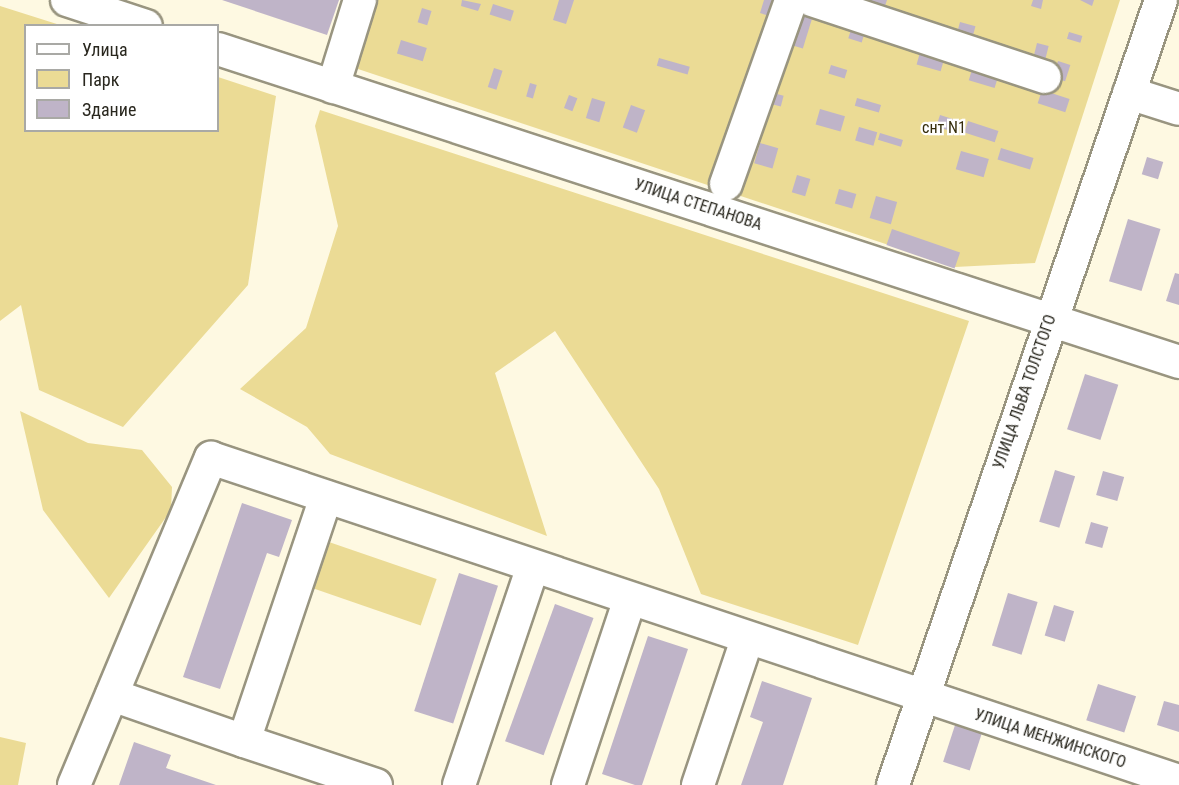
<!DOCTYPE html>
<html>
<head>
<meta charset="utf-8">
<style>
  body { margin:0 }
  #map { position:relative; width:1179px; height:785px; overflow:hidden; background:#fef9e2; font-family:"Roboto Condensed",sans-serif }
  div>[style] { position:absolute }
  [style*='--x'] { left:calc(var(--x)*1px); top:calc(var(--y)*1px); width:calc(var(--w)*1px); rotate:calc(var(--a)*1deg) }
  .green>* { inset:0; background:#ebdb95; transform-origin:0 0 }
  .building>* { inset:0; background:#bfb4c8; transform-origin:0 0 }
  .roads { filter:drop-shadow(2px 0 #999580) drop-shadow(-2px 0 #999580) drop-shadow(0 2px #999580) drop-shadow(0 -2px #999580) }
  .minor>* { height:32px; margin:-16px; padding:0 16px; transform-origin:16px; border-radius:16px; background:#fff }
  span { translate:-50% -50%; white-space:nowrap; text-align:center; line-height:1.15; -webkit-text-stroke:4.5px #fff; paint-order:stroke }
  .park-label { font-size:16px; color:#342c0a }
  .street-label { font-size:16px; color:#29271e }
  .legend { position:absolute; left:24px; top:24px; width:195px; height:108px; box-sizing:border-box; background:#fff; border:2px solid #a9a9a5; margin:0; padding:8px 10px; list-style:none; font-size:18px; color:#29271e }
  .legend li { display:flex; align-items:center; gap:12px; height:30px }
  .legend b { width:30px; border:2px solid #a9a9a5 }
</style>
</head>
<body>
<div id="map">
  <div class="green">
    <div style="clip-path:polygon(374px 0,1120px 0,1035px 263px,955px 267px,352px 67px)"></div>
    <div style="clip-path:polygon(0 6px,60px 25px,26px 26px,26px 130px,218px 130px,218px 77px,276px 96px,248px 285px,123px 427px,39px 390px,21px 305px,0 321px)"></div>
    <div style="clip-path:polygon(320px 110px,969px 321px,858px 645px,701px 594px,659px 489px,555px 331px,495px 373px,547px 536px,330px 454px,307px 427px,240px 389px,306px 328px,338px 226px,315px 126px)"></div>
    <div style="clip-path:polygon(20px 411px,88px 443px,142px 450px,172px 487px,171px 510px,109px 598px,43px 510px)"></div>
    <div style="left:326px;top:541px;width:117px;height:49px;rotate:19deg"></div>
    <div style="clip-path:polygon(0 737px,26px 743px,18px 785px,0 785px)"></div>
  </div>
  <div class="building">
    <div style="clip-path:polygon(222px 0,339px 0,327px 35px)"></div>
    <div style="clip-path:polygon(462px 0,481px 4px,478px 11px,461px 6px)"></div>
    <div style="clip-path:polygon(559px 0,574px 0,566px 24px,553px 20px)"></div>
    <div style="clip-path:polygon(764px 0,777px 0,779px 19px,760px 13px)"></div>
    <div style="clip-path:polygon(868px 0,887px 0,882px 15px,865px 10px)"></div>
    <div style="clip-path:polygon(1033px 0,1043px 0,1041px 9px,1031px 6px)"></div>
    <div style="clip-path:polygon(1080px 0,1094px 0,1092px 6px)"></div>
    <div style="left:493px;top:4px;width:22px;height:11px;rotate:18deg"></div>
    <div style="left:422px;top:8px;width:10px;height:15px;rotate:17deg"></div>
    <div style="left:793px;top:9px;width:21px;height:35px;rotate:17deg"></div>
    <div style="left:960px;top:22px;width:16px;height:23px;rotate:15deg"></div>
    <div style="left:853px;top:23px;width:14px;height:16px;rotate:17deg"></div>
    <div style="left:1069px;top:32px;width:14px;height:7px;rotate:17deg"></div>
    <div style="left:401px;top:40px;width:27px;height:14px;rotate:17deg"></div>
    <div style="left:1037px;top:43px;width:12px;height:24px;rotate:14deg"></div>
    <div style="left:921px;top:49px;width:25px;height:16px;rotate:16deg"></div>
    <div style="left:659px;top:58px;width:32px;height:8px;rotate:16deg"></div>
    <div style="left:1058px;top:61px;width:13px;height:17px;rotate:18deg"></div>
    <div style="left:974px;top:63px;width:27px;height:18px;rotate:17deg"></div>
    <div style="left:831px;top:65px;width:17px;height:9px;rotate:17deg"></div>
    <div style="left:494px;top:68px;width:9px;height:20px;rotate:18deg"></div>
    <div style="left:530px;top:83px;width:7px;height:14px;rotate:16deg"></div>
    <div style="left:1042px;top:90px;width:29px;height:14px;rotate:18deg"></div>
    <div style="left:773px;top:93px;width:11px;height:11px;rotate:15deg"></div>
    <div style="left:569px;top:95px;width:9px;height:14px;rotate:21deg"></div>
    <div style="left:592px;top:98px;width:14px;height:21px;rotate:17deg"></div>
    <div style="left:857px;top:98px;width:25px;height:8px;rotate:16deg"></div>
    <div style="left:631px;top:105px;width:15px;height:24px;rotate:20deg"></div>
    <div style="left:820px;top:109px;width:26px;height:16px;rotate:16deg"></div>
    <div style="left:940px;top:115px;width:19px;height:12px;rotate:18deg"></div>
    <div style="left:968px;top:121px;width:32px;height:12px;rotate:18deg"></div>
    <div style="left:859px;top:127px;width:19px;height:14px;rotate:16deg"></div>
    <div style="left:880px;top:133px;width:24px;height:7px;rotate:17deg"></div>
    <div style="left:760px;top:143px;width:19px;height:21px;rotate:16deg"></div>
    <div style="left:1001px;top:148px;width:34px;height:12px;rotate:17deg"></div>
    <div style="left:961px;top:151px;width:29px;height:19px;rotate:16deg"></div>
    <div style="left:1147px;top:157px;width:17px;height:18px;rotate:17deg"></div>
    <div style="left:797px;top:175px;width:14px;height:18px;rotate:17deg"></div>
    <div style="left:839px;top:189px;width:18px;height:15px;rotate:16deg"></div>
    <div style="left:876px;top:196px;width:22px;height:23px;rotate:16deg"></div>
    <div style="left:1128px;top:219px;width:34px;height:65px;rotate:17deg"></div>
    <div style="left:892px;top:229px;width:72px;height:17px;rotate:19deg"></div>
    <div style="clip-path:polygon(1175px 273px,1179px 274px,1179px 305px,1166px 301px)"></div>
    <div style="left:1085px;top:374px;width:35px;height:58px;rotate:18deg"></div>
    <div style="left:1055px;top:470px;width:21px;height:54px;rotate:17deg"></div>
    <div style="left:1103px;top:471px;width:22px;height:25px;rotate:16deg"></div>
    <div style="clip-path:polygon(242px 503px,292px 520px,279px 557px,267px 553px,220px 689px,183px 677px)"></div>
    <div style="left:1091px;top:522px;width:18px;height:22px;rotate:16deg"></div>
    <div style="left:459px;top:573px;width:41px;height:145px;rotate:18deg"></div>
    <div style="left:1008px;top:593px;width:31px;height:55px;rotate:17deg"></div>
    <div style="left:555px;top:604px;width:41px;height:146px;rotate:20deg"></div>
    <div style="left:1054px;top:605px;width:21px;height:32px;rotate:17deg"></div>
    <div style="clip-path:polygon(648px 636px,688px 649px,642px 785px,635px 785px,602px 774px)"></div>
    <div style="clip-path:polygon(762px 681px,812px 698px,783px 785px,741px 785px,763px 722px,750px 717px)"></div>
    <div style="left:1098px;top:684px;width:40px;height:38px;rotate:18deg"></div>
    <div style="clip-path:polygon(1164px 701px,1179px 705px,1179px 732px,1157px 725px)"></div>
    <div style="left:957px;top:719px;width:28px;height:45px;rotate:18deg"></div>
    <div style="clip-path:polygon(134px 742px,171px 755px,166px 768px,216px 785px,119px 785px)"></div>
  </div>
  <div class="roads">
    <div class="minor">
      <div style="--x:67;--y:0;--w:83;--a:18.2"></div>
      <div style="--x:812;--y:0;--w:245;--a:18.3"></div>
      <div style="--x:218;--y:49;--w:1011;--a:18.04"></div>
      <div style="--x:333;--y:87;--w:91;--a:-72.8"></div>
      <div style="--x:1129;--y:93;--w:52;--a:17.7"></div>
      <div style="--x:726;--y:184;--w:195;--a:-70.5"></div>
      <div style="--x:326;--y:497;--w:257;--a:108.6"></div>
      <div style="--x:244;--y:741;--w:139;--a:18.4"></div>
      <div style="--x:112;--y:695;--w:140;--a:19.2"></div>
      <div style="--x:74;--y:785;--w:355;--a:-67.3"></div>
      <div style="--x:211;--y:458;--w:1020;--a:18.45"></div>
      <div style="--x:459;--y:785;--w:231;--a:-71.3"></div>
      <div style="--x:568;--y:785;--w:196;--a:-71.6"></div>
      <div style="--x:698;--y:785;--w:154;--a:-71.4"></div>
      <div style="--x:893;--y:785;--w:829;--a:-71.15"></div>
    </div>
  </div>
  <div class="park-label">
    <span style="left:944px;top:128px">снт N1</span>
  </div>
  <div class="street-label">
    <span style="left:698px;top:205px;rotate:18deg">УЛИЦА СТЕПАНОВА</span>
    <span style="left:1025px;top:392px;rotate:-71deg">УЛИЦА ЛЬВА ТОЛСТОГО</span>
    <span style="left:1050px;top:739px;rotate:18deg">УЛИЦА МЕНЖИНСКОГО</span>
  </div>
  <ul class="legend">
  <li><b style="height:8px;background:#fff"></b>Улица</li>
  <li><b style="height:16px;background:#ebdb95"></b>Парк</li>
  <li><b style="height:16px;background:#bfb4c8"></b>Здание</li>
  </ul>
</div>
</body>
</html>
